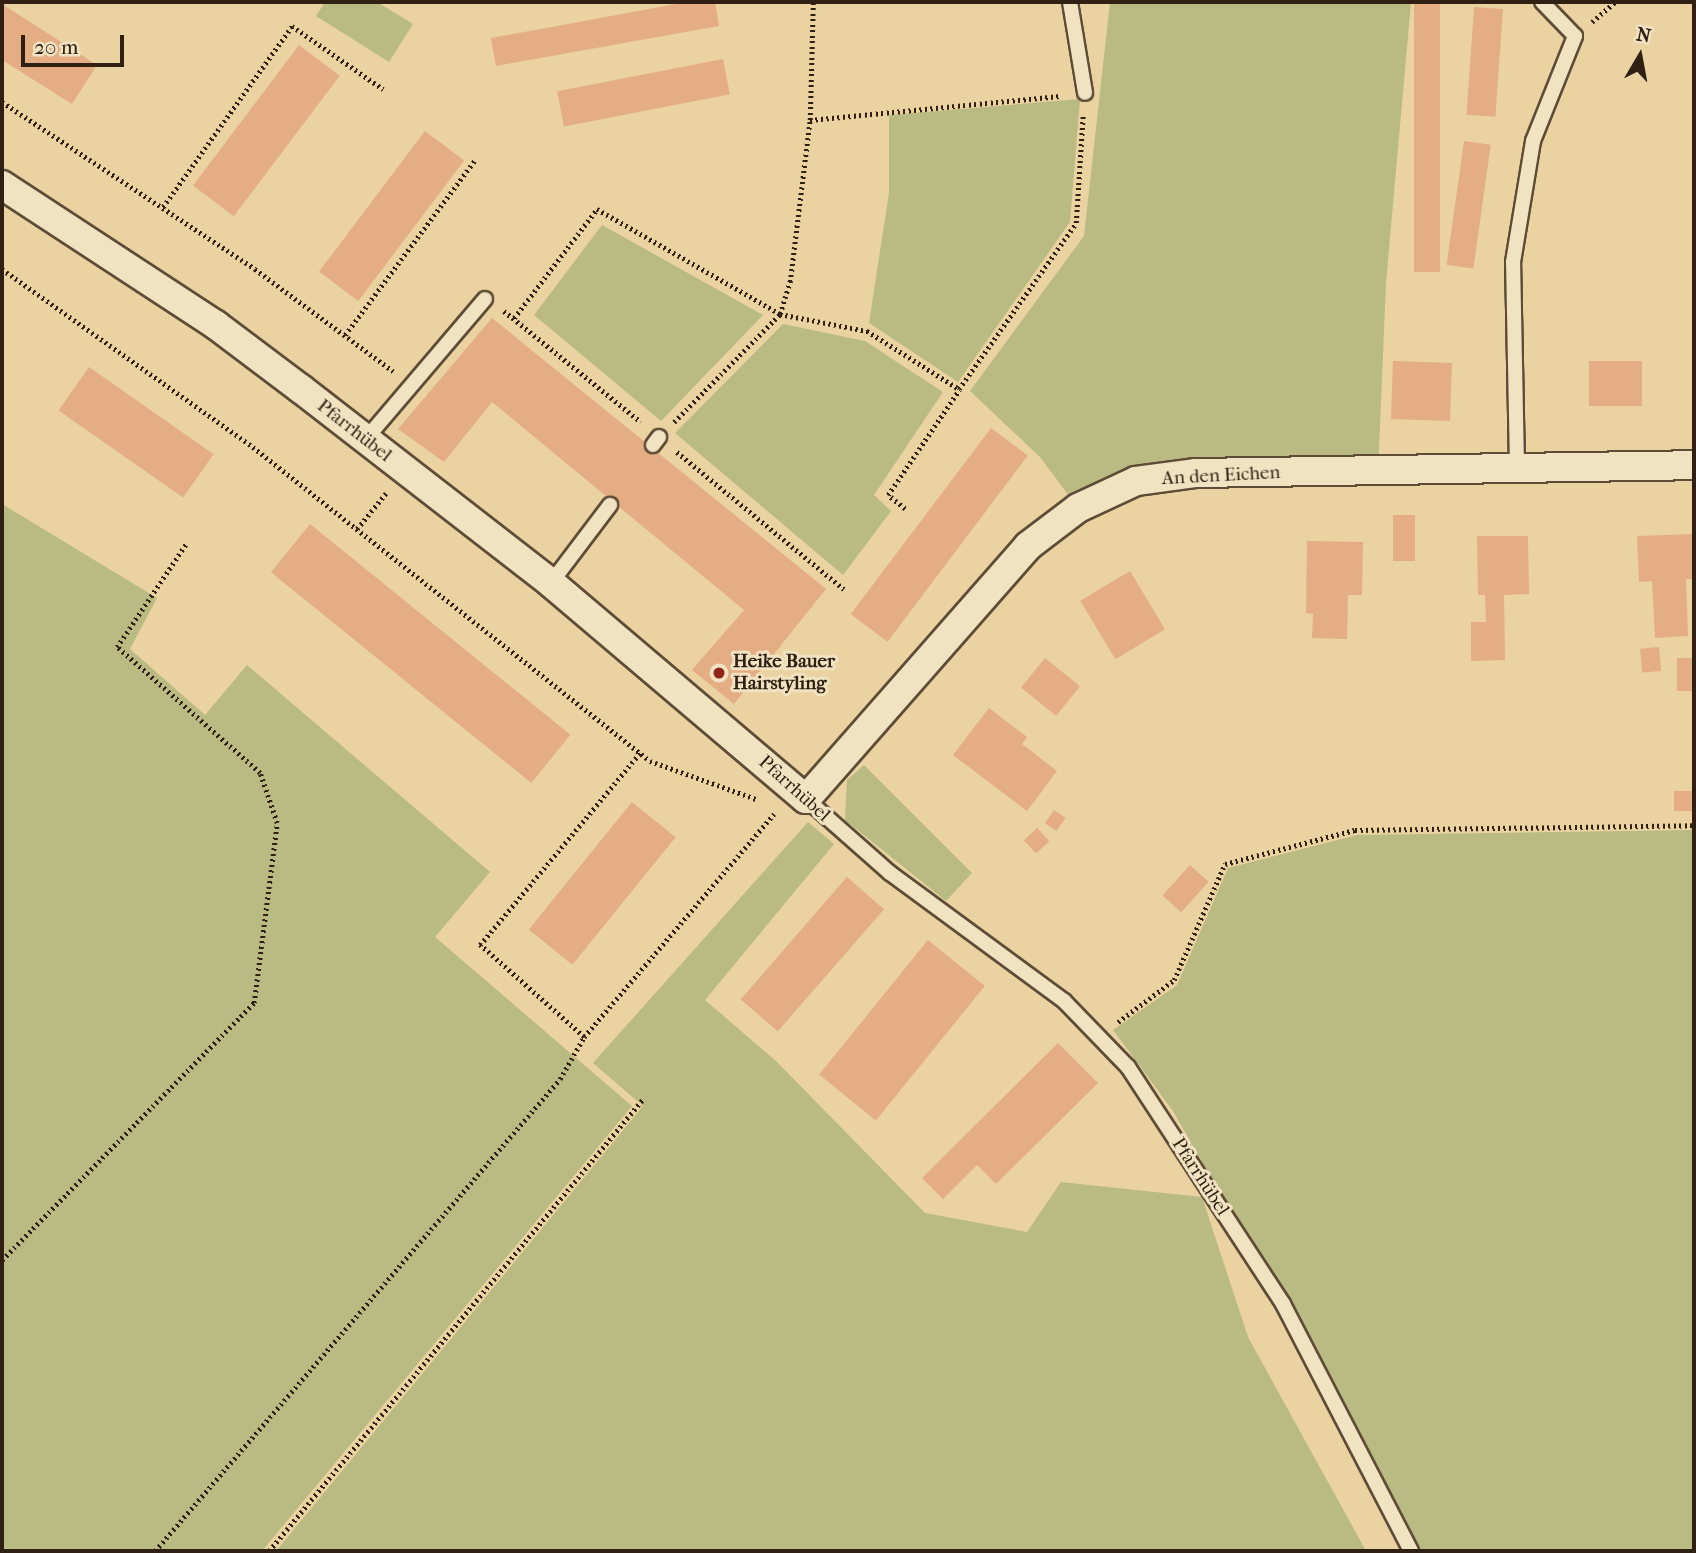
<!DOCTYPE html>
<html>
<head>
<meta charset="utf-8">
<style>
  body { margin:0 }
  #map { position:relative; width:1696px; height:1553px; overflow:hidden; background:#ead2a1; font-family:"IM FELL French Canon",serif }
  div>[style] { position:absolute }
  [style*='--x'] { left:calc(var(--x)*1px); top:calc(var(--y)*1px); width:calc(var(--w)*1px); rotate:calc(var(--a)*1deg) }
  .green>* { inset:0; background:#b9bb83 }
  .building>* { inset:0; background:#e4ad83; transform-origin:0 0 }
  .path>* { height:4.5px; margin-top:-2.25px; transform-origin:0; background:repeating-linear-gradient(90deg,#302014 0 2px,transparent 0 5.5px) }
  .roads { filter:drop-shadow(2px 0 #5e4c37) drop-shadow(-2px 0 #5e4c37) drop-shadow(0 2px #5e4c37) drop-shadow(0 -2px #5e4c37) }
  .lane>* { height:14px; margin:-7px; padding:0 7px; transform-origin:7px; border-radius:7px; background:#f1e2c2 }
  .street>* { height:28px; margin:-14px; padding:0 14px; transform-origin:14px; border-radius:14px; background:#f1e2c2 }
  .dots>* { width:19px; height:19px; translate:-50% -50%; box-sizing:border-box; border:4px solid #f1e2c2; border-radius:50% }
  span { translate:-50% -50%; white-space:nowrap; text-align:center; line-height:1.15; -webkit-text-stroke:6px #f1e2c2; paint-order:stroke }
  .street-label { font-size:19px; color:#302014 }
  .poi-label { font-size:19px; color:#302014; font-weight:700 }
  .left { translate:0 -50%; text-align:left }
  .frame { position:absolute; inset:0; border:4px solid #302014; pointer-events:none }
  .north { position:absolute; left:1605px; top:21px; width:70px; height:70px; -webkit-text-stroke:5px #f1e2c2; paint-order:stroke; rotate:10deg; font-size:19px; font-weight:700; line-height:28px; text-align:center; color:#302014 }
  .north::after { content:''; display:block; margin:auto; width:24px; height:32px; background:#302014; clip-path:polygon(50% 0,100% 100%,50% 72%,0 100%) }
  .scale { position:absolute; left:21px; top:35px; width:103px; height:32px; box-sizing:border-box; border:4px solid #302014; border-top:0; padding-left:9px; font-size:21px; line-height:24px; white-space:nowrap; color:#302014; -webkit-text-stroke:5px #f1e2c2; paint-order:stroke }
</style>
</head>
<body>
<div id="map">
  <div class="green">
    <div style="clip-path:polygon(325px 2px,377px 2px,413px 24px,389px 62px,316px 16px)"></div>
    <div style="clip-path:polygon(1110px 2px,1411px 2px,1386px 283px,1378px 473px,1196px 473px,1078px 508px,1040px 457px,970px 391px,1084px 236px)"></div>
    <div style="clip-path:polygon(1080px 99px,1070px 222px,958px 382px,869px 323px,889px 193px,889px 115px)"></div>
    <div style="clip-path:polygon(602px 225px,763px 315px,661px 421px,534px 315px)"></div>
    <div style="clip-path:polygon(783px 324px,865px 341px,943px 392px,874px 495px,891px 511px,843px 575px,675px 433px)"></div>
    <div style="clip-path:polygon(2px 504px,157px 598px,130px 649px,205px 715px,247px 665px,490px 872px,435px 937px,632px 1106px,262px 1551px,2px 1551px)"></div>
    <div style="clip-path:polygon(864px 765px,972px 873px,946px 901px,845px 820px,847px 780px)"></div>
    <div style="clip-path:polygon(808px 822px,834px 844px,705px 1000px,776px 1061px,925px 1213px,1027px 1232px,1061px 1182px,1202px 1197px,1248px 1337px,1366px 1551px,276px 1551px,643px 1106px,593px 1063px)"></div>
    <div style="clip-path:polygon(1694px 830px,1694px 1551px,1419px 1551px,1291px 1305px,1226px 1205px,1173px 1111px,1113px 1030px,1177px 985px,1228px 868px,1357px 835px)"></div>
  </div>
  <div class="building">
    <div style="clip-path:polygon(687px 2px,715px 2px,719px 26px,496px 66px,491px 38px)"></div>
    <div style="left:1414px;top:2px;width:26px;height:270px"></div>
    <div style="clip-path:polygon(2px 4px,97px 65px,72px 104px,2px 60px)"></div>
    <div style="left:1474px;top:7px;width:29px;height:108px;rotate:4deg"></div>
    <div style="left:299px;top:45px;width:51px;height:176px;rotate:37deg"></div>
    <div style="left:723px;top:59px;width:36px;height:169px;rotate:79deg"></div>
    <div style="left:425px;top:131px;width:49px;height:176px;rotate:37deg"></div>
    <div style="left:1464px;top:141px;width:27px;height:125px;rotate:8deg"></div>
    <div style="clip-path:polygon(492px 318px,826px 589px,734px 704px,692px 670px,744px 610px,492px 402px,444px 462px,398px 429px)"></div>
    <div style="left:1393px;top:361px;width:59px;height:58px;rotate:2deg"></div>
    <div style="left:1589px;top:361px;width:53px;height:45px"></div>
    <div style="left:89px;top:367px;width:152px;height:53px;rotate:35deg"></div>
    <div style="left:991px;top:428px;width:46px;height:233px;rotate:37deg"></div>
    <div style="left:1415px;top:515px;width:46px;height:22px;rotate:90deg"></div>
    <div style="left:310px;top:524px;width:335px;height:62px;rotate:39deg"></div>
    <div style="clip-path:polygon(1694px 534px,1694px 579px,1686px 579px,1688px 636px,1655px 638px,1652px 581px,1639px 582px,1637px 536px)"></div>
    <div style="clip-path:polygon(1477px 536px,1528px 536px,1529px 594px,1504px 595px,1505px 660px,1471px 661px,1471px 622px,1486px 622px,1485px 595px,1478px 595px)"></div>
    <div style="clip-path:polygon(1307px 541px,1363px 542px,1362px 595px,1348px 595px,1347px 639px,1312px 638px,1313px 614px,1306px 613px)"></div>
    <div style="left:1130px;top:571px;width:68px;height:58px;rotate:59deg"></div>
    <div style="left:1659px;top:647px;width:24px;height:19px;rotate:85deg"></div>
    <div style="left:1045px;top:658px;width:45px;height:38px;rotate:39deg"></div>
    <div style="left:1694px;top:658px;width:33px;height:17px;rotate:90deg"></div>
    <div style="clip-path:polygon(989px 708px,1027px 737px,1022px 744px,1057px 771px,1027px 811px,953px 755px)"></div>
    <div style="left:1674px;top:791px;width:20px;height:20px"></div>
    <div style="left:632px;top:802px;width:56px;height:164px;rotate:39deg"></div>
    <div style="left:1054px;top:810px;width:14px;height:16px;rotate:34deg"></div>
    <div style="left:1037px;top:828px;width:18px;height:18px;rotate:47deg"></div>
    <div style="left:1190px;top:865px;width:25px;height:41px;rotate:42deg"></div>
    <div style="left:847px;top:877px;width:49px;height:162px;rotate:41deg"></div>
    <div style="left:928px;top:940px;width:73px;height:173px;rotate:39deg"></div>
    <div style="clip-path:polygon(1058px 1043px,1098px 1083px,996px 1184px,977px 1165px,943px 1199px,922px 1178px)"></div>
  </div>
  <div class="path">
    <div style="--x:1592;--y:22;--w:30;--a:-41"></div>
    <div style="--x:2;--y:102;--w:303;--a:33.4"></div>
    <div style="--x:255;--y:269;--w:172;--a:36.5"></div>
    <div style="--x:810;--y:120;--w:251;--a:-5.5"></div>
    <div style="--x:163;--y:207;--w:222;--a:-54.5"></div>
    <div style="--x:292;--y:26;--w:111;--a:34.7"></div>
    <div style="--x:2;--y:269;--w:308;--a:35.3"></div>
    <div style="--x:253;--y:447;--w:506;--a:38.34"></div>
    <div style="--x:650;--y:761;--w:113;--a:19.7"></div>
    <div style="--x:504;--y:311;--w:176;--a:39"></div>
    <div style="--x:514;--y:318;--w:137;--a:-52.7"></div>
    <div style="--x:597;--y:209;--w:211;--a:29.8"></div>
    <div style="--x:780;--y:314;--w:89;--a:11.1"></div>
    <div style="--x:867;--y:331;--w:109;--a:32.2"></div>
    <div style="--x:959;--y:389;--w:203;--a:-54.8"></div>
    <div style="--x:1076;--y:223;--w:107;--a:-86.3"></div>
    <div style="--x:345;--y:335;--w:218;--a:-53.4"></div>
    <div style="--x:674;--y:422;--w:151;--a:-45.5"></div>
    <div style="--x:780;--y:314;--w:34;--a:-73"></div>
    <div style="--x:790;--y:282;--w:163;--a:-83"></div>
    <div style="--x:810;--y:120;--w:118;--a:-88.5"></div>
    <div style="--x:677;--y:452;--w:216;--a:39.4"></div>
    <div style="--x:905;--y:509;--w:22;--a:-141"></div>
    <div style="--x:888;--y:495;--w:127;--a:-55.9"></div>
    <div style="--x:357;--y:529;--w:46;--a:-51.1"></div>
    <div style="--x:1118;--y:1022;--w:70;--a:-36.9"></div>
    <div style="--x:1174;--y:980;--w:127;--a:-66.3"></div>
    <div style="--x:1225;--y:864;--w:134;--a:-14.7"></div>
    <div style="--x:1355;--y:830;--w:339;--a:-0.8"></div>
    <div style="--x:584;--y:1037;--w:139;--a:-138.5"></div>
    <div style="--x:480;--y:945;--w:250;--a:-50.2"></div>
    <div style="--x:2;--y:1260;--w:360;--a:-45.6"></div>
    <div style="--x:254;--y:1003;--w:181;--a:-82.7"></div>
    <div style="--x:277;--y:823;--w:53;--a:-108.8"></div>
    <div style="--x:260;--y:773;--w:191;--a:-138.6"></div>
    <div style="--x:117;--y:647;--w:124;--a:-56.2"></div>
    <div style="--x:155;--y:1551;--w:622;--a:-49.37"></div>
    <div style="--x:560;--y:1079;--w:48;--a:-60.3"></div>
    <div style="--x:584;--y:1037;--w:293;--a:-49.6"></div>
    <div style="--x:269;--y:1551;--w:587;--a:-50.39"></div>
  </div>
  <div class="roads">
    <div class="lane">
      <div style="--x:1070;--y:2;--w:92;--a:80.6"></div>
      <div style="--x:365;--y:440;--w:185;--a:-49.6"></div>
      <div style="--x:653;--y:445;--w:10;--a:-53"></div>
      <div style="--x:1517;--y:467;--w:205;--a:-91.1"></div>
      <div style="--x:1513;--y:262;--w:123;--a:-80.6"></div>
      <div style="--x:1533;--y:141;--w:113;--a:-68.2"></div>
      <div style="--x:1575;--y:36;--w:47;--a:-134.1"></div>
      <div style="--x:551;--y:583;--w:98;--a:-52.9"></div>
      <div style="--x:806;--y:799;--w:112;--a:41.4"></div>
      <div style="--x:890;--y:873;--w:216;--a:36.3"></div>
      <div style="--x:1064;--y:1001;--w:92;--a:45.9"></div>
      <div style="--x:1128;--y:1067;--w:283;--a:56.8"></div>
      <div style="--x:1283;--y:1304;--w:278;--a:62.6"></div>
    </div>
    <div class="street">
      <div style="--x:2;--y:185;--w:256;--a:33.2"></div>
      <div style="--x:216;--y:325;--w:106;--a:37"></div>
      <div style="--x:301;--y:389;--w:316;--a:37.8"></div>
      <div style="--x:551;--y:583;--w:334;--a:40.3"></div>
      <div style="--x:806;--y:799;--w:337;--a:-48.7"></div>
      <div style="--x:1028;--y:546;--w:63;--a:-37.2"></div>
      <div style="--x:1078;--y:508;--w:64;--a:-25"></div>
      <div style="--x:1136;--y:481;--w:61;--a:-7.6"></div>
      <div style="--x:1196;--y:473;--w:498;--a:-0.9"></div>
    </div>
  </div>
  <div class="dots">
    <div style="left:719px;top:673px;background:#8f2418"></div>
  </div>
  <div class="street-label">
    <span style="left:354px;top:431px;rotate:38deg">Pfarrhübel</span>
    <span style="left:1221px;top:476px;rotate:-3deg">An den Eichen</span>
    <span style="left:794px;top:789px;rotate:42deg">Pfarrhübel</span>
    <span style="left:1200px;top:1177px;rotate:57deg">Pfarrhübel</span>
  </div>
  <div class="poi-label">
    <span class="left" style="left:733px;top:673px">Heike Bauer<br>Hairstyling</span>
  </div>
  <div class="frame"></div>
  <div class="north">N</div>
  <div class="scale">20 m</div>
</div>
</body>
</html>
